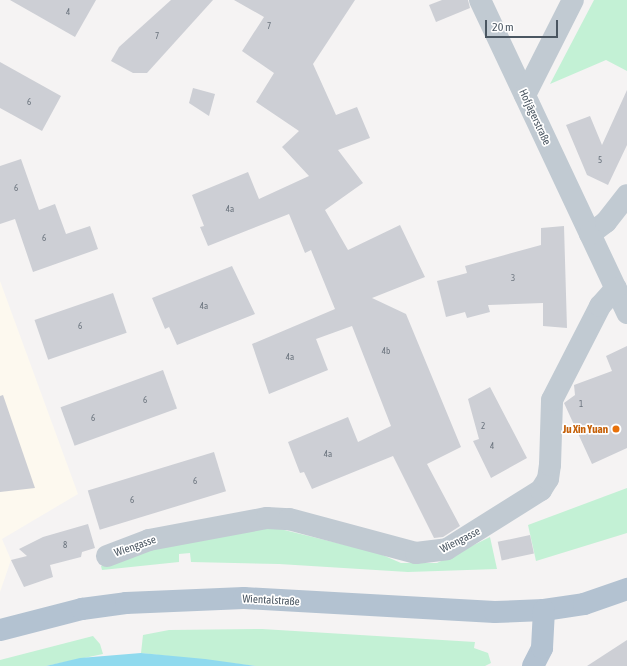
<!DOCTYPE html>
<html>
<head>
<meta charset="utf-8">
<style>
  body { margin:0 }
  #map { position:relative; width:627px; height:666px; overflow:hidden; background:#f5f3f3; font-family:"Asap Condensed",sans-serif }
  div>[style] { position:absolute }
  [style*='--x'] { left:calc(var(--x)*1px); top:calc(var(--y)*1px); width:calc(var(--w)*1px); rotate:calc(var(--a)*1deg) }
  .commercial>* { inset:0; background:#fdf9ef }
  .green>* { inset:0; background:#c3f1d5 }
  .water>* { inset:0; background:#90daee }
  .building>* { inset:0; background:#cdcfd5; transform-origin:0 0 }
  .minor>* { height:22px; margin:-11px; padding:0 11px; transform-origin:11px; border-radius:11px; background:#c1cad2 }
  .major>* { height:22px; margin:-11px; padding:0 11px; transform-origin:11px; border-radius:11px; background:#b3c2d1 }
  .dots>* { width:11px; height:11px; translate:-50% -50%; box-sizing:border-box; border:2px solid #fff; border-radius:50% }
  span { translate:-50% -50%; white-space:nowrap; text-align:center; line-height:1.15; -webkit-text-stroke:3.5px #fff; paint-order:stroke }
  .number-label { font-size:9px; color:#6b747e }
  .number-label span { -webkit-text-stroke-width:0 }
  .street-label { font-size:11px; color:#4a5661 }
  .food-label { font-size:11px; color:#c56008; font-weight:700 }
  .right { translate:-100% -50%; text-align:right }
  .scale { position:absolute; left:485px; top:20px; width:73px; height:18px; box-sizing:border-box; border:2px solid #4a5661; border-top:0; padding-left:5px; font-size:12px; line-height:14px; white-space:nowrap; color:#4a5661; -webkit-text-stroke:3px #fff; paint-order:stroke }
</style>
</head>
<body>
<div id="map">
  <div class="commercial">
    <div style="clip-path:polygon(0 281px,78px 494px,2px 539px,11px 560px,0 592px)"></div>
  </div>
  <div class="green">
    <div style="clip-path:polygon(594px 0,627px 0,627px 71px,606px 60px,550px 84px)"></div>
    <div style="clip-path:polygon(627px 488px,627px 533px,536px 561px,528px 525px)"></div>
    <div style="clip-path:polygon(272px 527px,378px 553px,401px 563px,437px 563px,490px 537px,497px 569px,408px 572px,279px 564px,191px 562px,190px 553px,179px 554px,179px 562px,102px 570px,101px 566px,154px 547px)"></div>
    <div style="clip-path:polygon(262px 629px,475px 642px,474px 648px,488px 653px,491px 663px,485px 666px,256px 666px,141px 653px,143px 635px,169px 630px)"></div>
    <div style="clip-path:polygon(93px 636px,100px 644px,103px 654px,46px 666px,0 666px,0 660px)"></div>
  </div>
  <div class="water">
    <div style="clip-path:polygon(141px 653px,205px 659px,256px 666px,46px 666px,80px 658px)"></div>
  </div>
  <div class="building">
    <div style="clip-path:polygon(10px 0,96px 0,75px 37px)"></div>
    <div style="clip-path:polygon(171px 0,213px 0,147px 73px,133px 73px,111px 61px,119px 47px)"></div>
    <div style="clip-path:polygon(234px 0,355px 0,313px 64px,336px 115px,357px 107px,370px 138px,338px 150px,363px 183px,325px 210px,348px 250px,400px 225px,425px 277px,372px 298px,406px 314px,461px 447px,427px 464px,460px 526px,443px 537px,434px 538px,393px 456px,312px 489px,304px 472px,300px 473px,288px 442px,348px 417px,358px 442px,391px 426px,352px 326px,316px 339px,328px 370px,269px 394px,252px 344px,335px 309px,311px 250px,305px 253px,289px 214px,208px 246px,200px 227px,204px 226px,192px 195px,248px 172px,259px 199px,309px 176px,282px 147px,299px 131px,256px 102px,274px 73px,242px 51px,264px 17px)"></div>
    <div style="clip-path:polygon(442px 0,468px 0,470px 8px,436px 22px,429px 5px)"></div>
    <div style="clip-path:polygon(0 62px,61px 96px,42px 131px,0 108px)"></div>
    <div style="clip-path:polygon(193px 88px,215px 94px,209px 116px,189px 103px)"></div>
    <div style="clip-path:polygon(627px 90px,627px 145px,608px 185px,587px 175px,566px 125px,590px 116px,602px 145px)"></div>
    <div style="clip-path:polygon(21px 159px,39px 210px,55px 204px,66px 234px,90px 226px,98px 249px,33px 272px,15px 219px,0 224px,0 166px)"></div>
    <div style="clip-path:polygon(564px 226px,567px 328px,543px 326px,543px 303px,488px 305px,490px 312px,467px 318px,465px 312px,446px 317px,437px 281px,467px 273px,465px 266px,541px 245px,541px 228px)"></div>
    <div style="clip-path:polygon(232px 266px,255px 314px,177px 345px,169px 327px,165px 329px,152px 298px)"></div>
    <div style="left:113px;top:293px;width:42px;height:83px;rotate:71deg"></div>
    <div style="clip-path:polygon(627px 346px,627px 448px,592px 464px,564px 403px,575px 395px,574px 385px,612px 371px,606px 356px)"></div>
    <div style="left:163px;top:370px;width:41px;height:109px;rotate:70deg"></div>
    <div style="clip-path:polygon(490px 387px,527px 458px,491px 478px,473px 441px,479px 439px,468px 399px)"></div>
    <div style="clip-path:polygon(3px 395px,35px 488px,0 492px,0 396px)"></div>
    <div style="left:214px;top:452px;width:41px;height:132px;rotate:73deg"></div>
    <div style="clip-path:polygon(88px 524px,95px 548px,82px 552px,81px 557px,50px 565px,53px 577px,24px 587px,11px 560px,27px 556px,19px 549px,43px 537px)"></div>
    <div style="left:530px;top:535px;width:19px;height:33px;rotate:78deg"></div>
    <div style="clip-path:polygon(627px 640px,627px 666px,587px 666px)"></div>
  </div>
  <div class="minor">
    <div style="--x:480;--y:0;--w:346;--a:64.8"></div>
    <div style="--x:525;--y:95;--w:106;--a:-63.2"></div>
    <div style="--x:590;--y:234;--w:20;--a:-37"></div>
    <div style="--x:606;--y:222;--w:34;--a:-52"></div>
    <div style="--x:107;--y:556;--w:45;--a:-20.9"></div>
    <div style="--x:149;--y:540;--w:120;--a:-10.6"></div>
    <div style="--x:267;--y:518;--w:22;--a:3"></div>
    <div style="--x:289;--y:519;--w:131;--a:15"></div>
    <div style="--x:416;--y:553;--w:31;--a:-7"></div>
    <div style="--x:447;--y:549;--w:111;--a:-32.1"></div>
    <div style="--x:541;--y:490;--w:13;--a:-58"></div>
    <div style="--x:548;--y:479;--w:14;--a:-82"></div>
    <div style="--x:550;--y:465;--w:65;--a:-88.2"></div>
    <div style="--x:552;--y:400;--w:106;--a:-62.9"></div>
    <div style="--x:600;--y:306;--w:24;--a:-48"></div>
  </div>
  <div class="major">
    <div style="--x:0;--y:630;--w:85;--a:-14.4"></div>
    <div style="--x:82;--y:609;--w:44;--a:-7.8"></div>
    <div style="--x:126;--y:603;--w:118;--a:-2.4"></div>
    <div style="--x:244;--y:598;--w:251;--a:3.2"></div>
    <div style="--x:495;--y:612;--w:49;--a:-2.3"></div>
    <div style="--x:544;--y:610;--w:40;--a:-8.5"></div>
    <div style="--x:584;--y:604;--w:46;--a:-19.2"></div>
    <div style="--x:533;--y:666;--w:20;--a:-63"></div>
    <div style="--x:542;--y:648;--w:38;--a:-87"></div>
  </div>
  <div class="dots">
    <div style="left:616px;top:429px;background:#e8710a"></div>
  </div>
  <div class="number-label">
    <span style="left:68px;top:12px">4</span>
    <span style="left:269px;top:26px">7</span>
    <span style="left:157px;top:36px">7</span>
    <span style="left:29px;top:102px">6</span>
    <span style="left:600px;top:160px">5</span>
    <span style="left:16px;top:188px">6</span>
    <span style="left:230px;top:209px">4a</span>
    <span style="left:44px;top:238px">6</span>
    <span style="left:513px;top:278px">3</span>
    <span style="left:204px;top:306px">4a</span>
    <span style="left:80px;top:326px">6</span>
    <span style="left:386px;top:351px">4b</span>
    <span style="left:290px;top:357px">4a</span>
    <span style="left:145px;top:400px">6</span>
    <span style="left:581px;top:404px">1</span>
    <span style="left:93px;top:418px">6</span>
    <span style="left:483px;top:426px">2</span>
    <span style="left:492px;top:446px">4</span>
    <span style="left:328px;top:454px">4a</span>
    <span style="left:195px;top:481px">6</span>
    <span style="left:132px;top:500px">6</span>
    <span style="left:65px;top:545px">8</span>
  </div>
  <div class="street-label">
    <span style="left:535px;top:117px;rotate:65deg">Hofjägerstraße</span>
    <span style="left:460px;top:540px;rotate:-27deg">Wiengasse</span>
    <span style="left:135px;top:546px;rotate:-19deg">Wiengasse</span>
    <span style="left:271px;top:600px;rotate:3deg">Wientalstraße</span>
  </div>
  <div class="food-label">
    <span class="right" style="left:608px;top:429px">Ju Xin Yuan</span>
  </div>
  <div class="scale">20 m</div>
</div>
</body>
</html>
